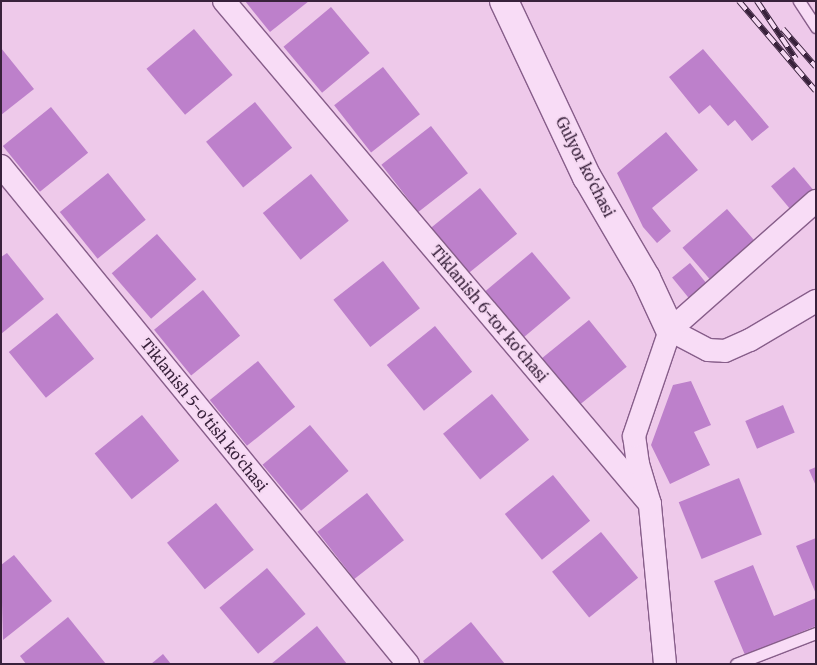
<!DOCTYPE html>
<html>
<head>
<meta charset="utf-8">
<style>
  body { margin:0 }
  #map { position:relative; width:817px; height:665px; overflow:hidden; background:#eec9ea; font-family:Merriweather,serif }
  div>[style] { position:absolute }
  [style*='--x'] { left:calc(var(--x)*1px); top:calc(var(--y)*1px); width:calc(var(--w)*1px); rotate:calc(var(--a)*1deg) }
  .building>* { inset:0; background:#bd80cb; transform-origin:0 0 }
  .roads { filter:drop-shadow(1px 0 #875e8a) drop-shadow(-1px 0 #875e8a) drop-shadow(0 1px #875e8a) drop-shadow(0 -1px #875e8a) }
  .lane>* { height:11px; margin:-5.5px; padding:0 5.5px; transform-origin:5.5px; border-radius:5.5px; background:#f8dcf6 }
  .street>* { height:22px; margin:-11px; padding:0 11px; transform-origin:11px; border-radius:11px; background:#f8dcf6 }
  .secondary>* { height:28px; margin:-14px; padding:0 14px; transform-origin:14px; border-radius:14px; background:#f8dcf6 }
  .rail>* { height:5.5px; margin-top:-2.75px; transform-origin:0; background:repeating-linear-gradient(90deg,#f5d8f2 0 11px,#38213b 0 22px); box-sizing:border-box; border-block:1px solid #38213b }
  span { translate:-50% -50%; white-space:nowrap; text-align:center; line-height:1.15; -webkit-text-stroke:4px #f5d8f2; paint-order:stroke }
  .street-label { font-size:15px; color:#38213b }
  .frame { position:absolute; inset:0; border:2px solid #38213b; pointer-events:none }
</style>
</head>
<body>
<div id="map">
  <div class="building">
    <div style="clip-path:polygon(245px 1px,309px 1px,270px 32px)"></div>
    <div style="left:331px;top:7px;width:60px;height:62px;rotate:50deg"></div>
    <div style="left:194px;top:29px;width:60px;height:62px;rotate:50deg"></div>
    <div style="clip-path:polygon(1px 48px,34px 89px,1px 115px)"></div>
    <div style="clip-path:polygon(703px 49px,769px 127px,752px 141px,735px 120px,728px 126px,710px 105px,699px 114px,669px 77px)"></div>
    <div style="left:383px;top:67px;width:60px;height:62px;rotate:52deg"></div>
    <div style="left:255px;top:102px;width:59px;height:63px;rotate:51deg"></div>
    <div style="left:51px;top:107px;width:59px;height:62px;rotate:51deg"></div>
    <div style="left:431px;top:126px;width:60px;height:63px;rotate:52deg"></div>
    <div style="clip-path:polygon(666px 132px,698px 170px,652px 208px,671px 231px,657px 243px,643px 227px,617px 173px)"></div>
    <div style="left:794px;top:167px;width:34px;height:30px;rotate:50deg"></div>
    <div style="left:108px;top:173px;width:60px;height:62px;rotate:51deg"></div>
    <div style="left:311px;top:174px;width:60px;height:62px;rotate:51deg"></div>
    <div style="left:480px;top:188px;width:59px;height:63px;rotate:51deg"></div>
    <div style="left:727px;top:209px;width:49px;height:59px;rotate:49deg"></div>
    <div style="left:157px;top:234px;width:60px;height:60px;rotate:49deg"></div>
    <div style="left:532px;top:252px;width:60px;height:63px;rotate:50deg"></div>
    <div style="clip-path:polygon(7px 253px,44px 299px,1px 334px,1px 257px)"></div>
    <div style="left:383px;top:261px;width:60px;height:63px;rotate:52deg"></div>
    <div style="left:690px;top:263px;width:28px;height:23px;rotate:51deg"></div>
    <div style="left:203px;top:290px;width:59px;height:63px;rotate:51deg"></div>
    <div style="left:57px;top:313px;width:59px;height:62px;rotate:51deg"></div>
    <div style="left:589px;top:320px;width:60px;height:63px;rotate:51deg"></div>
    <div style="left:435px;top:326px;width:59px;height:62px;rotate:51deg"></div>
    <div style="left:258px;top:361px;width:59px;height:62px;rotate:51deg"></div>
    <div style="clip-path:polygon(691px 381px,711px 425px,694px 432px,710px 465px,670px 484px,651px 445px,673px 385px)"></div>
    <div style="left:492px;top:394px;width:59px;height:63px;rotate:51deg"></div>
    <div style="left:783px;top:405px;width:30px;height:41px;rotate:67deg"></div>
    <div style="left:142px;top:415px;width:59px;height:61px;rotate:51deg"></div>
    <div style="left:310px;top:425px;width:60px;height:62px;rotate:50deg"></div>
    <div style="clip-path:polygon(816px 467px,816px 486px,809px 470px)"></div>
    <div style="left:553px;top:475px;width:59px;height:62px;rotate:51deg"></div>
    <div style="left:739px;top:478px;width:61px;height:65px;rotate:68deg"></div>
    <div style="left:367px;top:493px;width:60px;height:63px;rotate:52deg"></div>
    <div style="left:216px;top:503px;width:60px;height:63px;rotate:51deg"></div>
    <div style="left:601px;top:532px;width:59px;height:63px;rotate:51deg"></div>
    <div style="clip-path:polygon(816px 538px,816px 594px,796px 546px)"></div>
    <div style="clip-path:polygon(14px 555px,52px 601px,3px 640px,1px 565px)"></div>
    <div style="clip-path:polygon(753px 565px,774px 616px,816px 598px,816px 626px,745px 655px,714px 581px)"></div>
    <div style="left:267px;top:568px;width:60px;height:62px;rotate:50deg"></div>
    <div style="clip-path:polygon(68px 617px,106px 664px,26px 664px,20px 656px)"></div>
    <div style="clip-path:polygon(471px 622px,505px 664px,425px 664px,423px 661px)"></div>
    <div style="clip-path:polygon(317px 626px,347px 664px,271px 664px)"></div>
    <div style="clip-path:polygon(163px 654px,171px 664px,151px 664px)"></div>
  </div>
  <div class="roads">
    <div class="lane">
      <div style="--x:799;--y:1;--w:31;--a:57"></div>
      <div style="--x:736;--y:664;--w:86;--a:-21.2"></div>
    </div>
    <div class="street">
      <div style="--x:224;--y:1;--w:659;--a:49.74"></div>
      <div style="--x:1;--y:166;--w:643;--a:50.74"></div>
      <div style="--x:670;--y:330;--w:43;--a:27.8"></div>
      <div style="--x:708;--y:350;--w:17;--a:3"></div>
      <div style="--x:725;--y:351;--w:27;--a:-24"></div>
      <div style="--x:750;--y:340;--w:77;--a:-30.6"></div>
      <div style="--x:665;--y:664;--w:161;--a:-95.4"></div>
      <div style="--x:650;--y:504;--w:42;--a:-106.7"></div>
      <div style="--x:638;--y:464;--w:28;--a:-98"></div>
      <div style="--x:634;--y:436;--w:112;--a:-71.2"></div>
      <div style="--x:670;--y:330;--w:195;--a:-41.5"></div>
    </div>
    <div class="secondary">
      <div style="--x:504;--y:1;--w:195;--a:64.8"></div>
      <div style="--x:587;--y:177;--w:117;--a:59.7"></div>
      <div style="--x:646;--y:278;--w:57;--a:65.2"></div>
    </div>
  </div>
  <div class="rail">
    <div style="--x:739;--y:1;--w:118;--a:49.5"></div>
    <div style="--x:757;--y:1;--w:70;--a:56.1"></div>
    <div style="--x:783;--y:29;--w:50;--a:49"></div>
  </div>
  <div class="street-label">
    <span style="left:585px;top:167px;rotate:63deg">Gulyor ko'chasi</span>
    <span style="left:489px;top:314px;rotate:50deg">Tiklanish 6-tor ko‘chasi</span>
    <span style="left:204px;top:415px;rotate:51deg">Tiklanish 5-o'tish ko‘chasi</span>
  </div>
  <div class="frame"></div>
</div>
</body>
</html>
